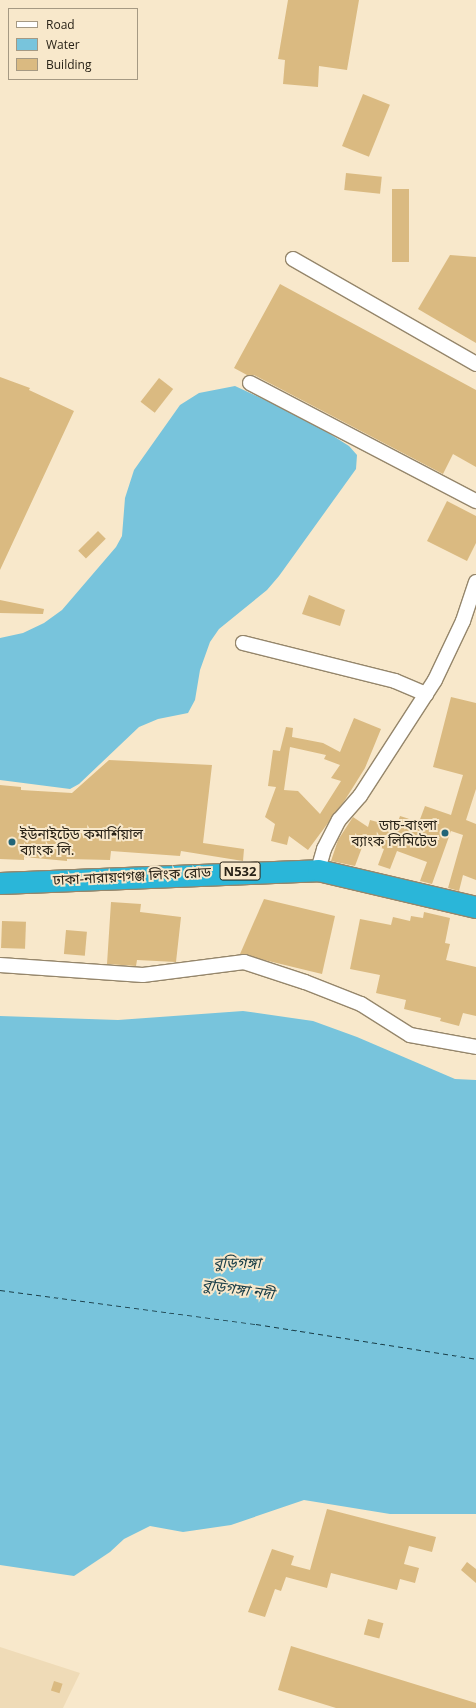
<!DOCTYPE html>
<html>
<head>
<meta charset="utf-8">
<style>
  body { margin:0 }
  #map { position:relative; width:476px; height:1708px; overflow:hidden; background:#f8e8cb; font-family:"Open Sans","Noto Sans Bengali",sans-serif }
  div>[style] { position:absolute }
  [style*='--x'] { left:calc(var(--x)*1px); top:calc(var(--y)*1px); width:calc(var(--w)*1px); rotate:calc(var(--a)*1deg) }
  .built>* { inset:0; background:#efdbb7 }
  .water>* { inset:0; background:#78c4dc }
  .ferry>* { height:1px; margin-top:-0.5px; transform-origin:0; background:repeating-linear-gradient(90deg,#183c46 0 5px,transparent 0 9px) }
  .building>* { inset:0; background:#daba81; transform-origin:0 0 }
  .roads { filter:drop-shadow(1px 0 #95866b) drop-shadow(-1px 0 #95866b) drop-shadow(0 1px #95866b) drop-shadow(0 -1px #95866b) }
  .minor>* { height:14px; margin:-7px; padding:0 7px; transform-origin:7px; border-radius:7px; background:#fff }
  .highway>* { height:21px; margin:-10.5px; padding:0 10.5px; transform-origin:10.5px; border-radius:10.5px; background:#2ab6d9 }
  .dots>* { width:11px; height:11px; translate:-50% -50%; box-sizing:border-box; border:2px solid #f8e8cb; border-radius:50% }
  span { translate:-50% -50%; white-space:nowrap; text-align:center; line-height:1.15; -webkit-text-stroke:4px #f8e8cb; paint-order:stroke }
  .shield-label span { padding:1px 3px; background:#f8e8cb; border:1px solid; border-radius:3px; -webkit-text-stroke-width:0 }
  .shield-label { font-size:13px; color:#282217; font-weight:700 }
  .poi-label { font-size:14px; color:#282217 }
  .right { translate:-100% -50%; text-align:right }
  .left { translate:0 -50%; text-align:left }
  .street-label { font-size:14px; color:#282217 }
  .water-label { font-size:15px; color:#183c46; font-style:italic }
  .legend { position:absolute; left:8px; top:8px; width:130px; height:72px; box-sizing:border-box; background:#f8e8cb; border:1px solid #a59983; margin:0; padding:5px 7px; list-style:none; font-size:12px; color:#282217 }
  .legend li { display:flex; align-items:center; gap:8px; height:20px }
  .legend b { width:20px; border:1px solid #a59983 }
</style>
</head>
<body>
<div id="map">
  <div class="built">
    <div style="clip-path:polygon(0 1647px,80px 1673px,63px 1708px,0 1708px)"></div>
  </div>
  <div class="water">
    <div style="clip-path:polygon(235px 386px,308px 420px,349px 446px,357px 455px,356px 469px,279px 576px,267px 590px,219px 629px,210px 642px,200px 670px,195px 700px,188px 713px,158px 719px,139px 727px,79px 784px,70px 789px,0 780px,0 638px,23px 633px,44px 623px,62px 610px,116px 547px,122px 536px,125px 498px,134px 470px,180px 405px,199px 393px)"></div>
    <div style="clip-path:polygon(243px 1011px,313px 1021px,357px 1037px,455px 1079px,476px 1080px,476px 1514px,390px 1514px,304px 1500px,231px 1525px,183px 1532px,150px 1526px,124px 1539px,110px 1552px,74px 1576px,0 1565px,0 1016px,118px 1020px)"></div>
  </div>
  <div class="ferry">
    <div style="--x:0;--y:1290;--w:258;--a:7.6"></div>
    <div style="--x:256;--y:1324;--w:223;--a:9"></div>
  </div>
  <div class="building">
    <div style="clip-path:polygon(288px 0,359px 0,347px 70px,319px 66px,318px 87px,283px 84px,285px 60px,278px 59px)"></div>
    <div style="left:363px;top:94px;width:29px;height:56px;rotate:22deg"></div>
    <div style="left:346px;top:173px;width:36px;height:17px;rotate:6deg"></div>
    <div style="left:392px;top:189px;width:17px;height:73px"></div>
    <div style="clip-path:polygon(450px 255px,476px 257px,476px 343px,418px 309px)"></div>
    <div style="clip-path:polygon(280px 284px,476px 390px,476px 467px,453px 454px,443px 474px,254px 375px,247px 375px,234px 368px)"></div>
    <div style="clip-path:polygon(0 377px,30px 388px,29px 390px,74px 411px,0 570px)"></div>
    <div style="left:159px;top:378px;width:18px;height:30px;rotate:38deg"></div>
    <div style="clip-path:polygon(447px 501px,476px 516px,476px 543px,467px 561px,427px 541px)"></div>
    <div style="left:98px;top:531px;width:11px;height:28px;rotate:45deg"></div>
    <div style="clip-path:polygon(309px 595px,345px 610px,340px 626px,302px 614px)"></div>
    <div style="clip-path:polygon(0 600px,44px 609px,43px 614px,0 613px)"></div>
    <div style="clip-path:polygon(451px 697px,476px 703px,476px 789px,466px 820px,476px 824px,476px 880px,463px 875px,459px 891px,448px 888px,463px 835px,451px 831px,432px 884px,420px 881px,427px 862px,397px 851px,390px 869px,378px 865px,384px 849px,364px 842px,355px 866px,331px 861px,338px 840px,353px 817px,368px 827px,370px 820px,396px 827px,400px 816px,419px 822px,425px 806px,451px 815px,463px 775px,433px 767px)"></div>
    <div style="clip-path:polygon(evenodd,354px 718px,381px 729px,365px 768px,345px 800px,308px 850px,289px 836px,287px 845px,271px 841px,275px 824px,265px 817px,276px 787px,268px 786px,273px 750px,280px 751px,286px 727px,293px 728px,292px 737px,323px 743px,340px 752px,354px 718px,290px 747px,326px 755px,324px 759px,340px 765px,331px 778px,341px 781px,320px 814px,298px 791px,284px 790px,290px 747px)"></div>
    <div style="clip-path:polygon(109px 760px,212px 765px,203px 843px,244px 849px,243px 861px,181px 851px,180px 856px,111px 851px,110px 860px,67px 859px,67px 861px,24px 857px,24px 860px,0 859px,0 785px,21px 787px,21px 790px,72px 793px)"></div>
    <div style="clip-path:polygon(264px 899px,335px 916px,322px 974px,240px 954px)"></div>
    <div style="clip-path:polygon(111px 902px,141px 904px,140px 912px,181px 917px,176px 962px,137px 960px,136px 966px,107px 964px)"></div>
    <div style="clip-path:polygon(424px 912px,450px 918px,445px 943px,450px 944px,446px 960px,476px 967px,476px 1016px,463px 1013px,459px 1026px,440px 1021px,441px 1018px,404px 1009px,406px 1000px,376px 993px,380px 975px,350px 969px,360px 919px,391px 925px,393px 917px,410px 921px,411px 916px,423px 918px)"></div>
    <div style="left:2px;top:921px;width:24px;height:27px;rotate:2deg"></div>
    <div style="left:66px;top:930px;width:21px;height:24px;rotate:5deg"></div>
    <div style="clip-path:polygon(327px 1509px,436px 1537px,432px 1552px,409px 1546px,404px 1564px,419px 1568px,415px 1583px,400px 1579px,397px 1590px,331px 1573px,327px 1588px,286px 1577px,281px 1591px,275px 1589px,265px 1617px,248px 1612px,272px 1549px,294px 1556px,291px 1565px,310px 1570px)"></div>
    <div style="clip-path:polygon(467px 1562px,476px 1569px,476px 1583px,461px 1570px)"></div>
    <div style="left:368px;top:1619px;width:16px;height:16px;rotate:15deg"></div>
    <div style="clip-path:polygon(291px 1646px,476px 1703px,476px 1708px,336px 1708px,278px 1690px)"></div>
    <div style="left:54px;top:1681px;width:9px;height:10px;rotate:18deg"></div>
  </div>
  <div class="roads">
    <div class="minor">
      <div style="--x:293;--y:259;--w:211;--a:29.8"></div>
      <div style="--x:250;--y:383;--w:255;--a:27.6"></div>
      <div style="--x:243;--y:643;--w:157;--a:14"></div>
      <div style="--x:395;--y:681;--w:34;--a:23"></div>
      <div style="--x:318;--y:870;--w:22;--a:-74"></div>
      <div style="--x:324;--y:849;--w:33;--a:-63"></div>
      <div style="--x:339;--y:820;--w:32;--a:-49"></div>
      <div style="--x:360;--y:796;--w:138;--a:-57.1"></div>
      <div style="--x:435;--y:680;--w:65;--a:-64.6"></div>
      <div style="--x:463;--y:621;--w:41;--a:-71.6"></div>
      <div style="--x:0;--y:965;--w:143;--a:4"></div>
      <div style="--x:143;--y:975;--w:102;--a:-7.3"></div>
      <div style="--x:244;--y:962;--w:64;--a:18.2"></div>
      <div style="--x:305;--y:982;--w:60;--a:21.4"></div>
      <div style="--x:361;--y:1004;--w:58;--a:32.3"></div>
      <div style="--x:410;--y:1035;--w:67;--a:10.3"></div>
    </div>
    <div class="highway">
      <div style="--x:0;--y:883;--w:318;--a:-2.3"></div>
      <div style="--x:318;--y:870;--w:162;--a:13.2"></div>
    </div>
  </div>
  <div class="dots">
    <div style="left:445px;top:833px;background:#226578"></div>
    <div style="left:12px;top:842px;background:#226578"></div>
  </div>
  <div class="shield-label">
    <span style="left:240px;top:871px">N532</span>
  </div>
  <div class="poi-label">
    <span class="right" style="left:437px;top:833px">ডাচ-বাংলা<br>ব্যাংক লিমিটেড</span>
    <span class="left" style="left:20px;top:842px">ইউনাইটেড কমার্শিয়াল<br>ব্যাংক লি.</span>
  </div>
  <div class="street-label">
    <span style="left:132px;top:876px;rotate:-3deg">ঢাকা-নারায়ণগঞ্জ লিংক রোড</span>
  </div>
  <div class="water-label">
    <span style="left:237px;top:1263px">বুড়িগঙ্গা</span>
    <span style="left:238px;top:1289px;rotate:8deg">বুড়িগঙ্গা নদী</span>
  </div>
  <ul class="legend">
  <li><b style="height:5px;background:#fff"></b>Road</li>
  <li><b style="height:11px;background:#78c4dc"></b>Water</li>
  <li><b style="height:11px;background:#daba81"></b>Building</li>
  </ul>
</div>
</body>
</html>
